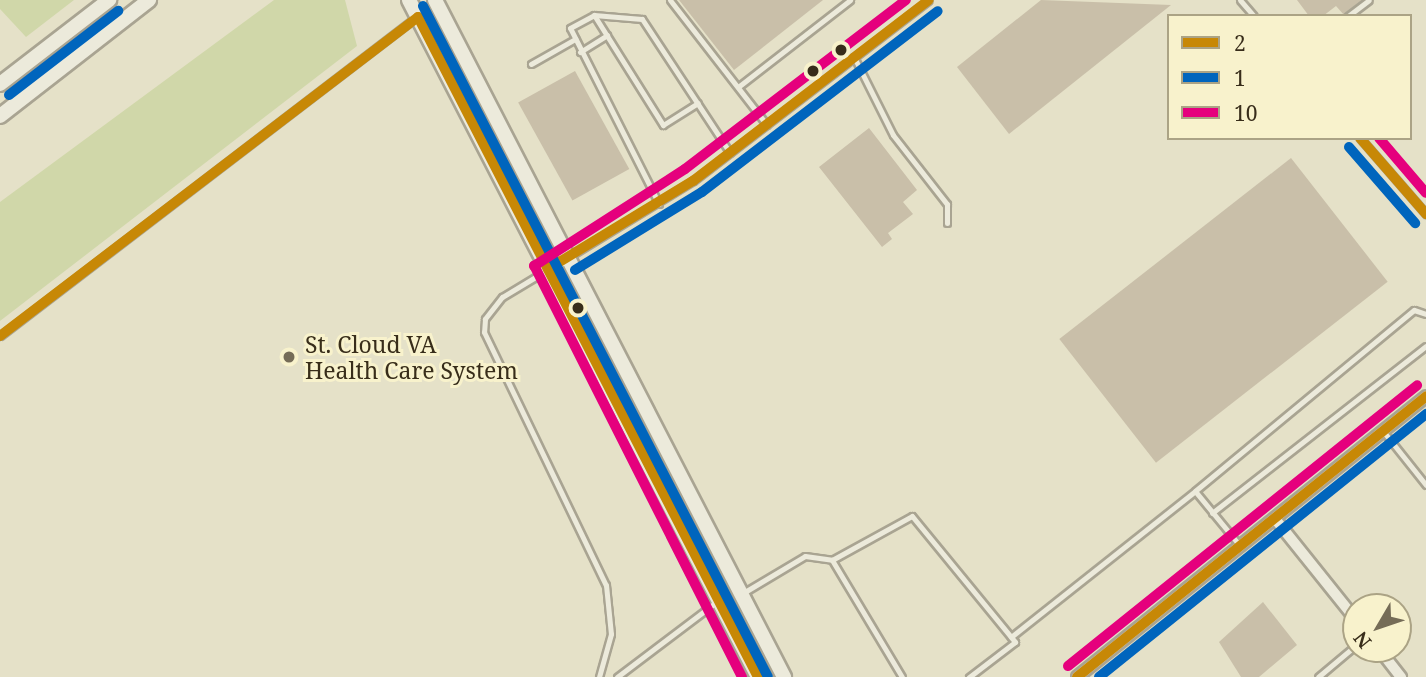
<!DOCTYPE html>
<html>
<head>
<meta charset="utf-8">
<style>
  body { margin:0 }
  #map { position:relative; width:1426px; height:677px; overflow:hidden; background:#e5e1c8; font-family:"Noto Serif",serif }
  div>[style] { position:absolute }
  [style*='--x'] { left:calc(var(--x)*1px); top:calc(var(--y)*1px); width:calc(var(--w)*1px); rotate:calc(var(--a)*1deg) }
  .green>* { inset:0; background:#d0d7a9 }
  .building>* { inset:0; background:#c9bfa9; transform-origin:0 0 }
  .roads { filter:drop-shadow(2px 0 #a9a492) drop-shadow(-2px 0 #a9a492) drop-shadow(0 2px #a9a492) drop-shadow(0 -2px #a9a492) }
  .lane>* { height:5px; margin:-2.5px; padding:0 2.5px; transform-origin:2.5px; border-radius:2.5px; background:#eceadb }
  .street>* { height:10px; margin:-5px; padding:0 5px; transform-origin:5px; border-radius:5px; background:#eceadb }
  .secondary>* { height:14px; margin:-7px; padding:0 7px; transform-origin:7px; border-radius:7px; background:#eceadb }
  .bus-1>* { height:10px; margin:-5px; padding:0 5px; transform-origin:5px; border-radius:5px; background:#c78806 }
  .bus-2>* { height:10px; margin:-5px; padding:0 5px; transform-origin:5px; border-radius:5px; background:#0065bd }
  .bus-3>* { height:10px; margin:-5px; padding:0 5px; transform-origin:5px; border-radius:5px; background:#e5007d }
  .dots>* { width:19px; height:19px; translate:-50% -50%; box-sizing:border-box; border:4px solid #f8f2cc; border-radius:50% }
  span { translate:-50% -50%; white-space:nowrap; text-align:center; line-height:1.15; -webkit-text-stroke:6px #f8f2cc; paint-order:stroke }
  .poi-label { font-size:23px; color:#382d1a }
  .left { translate:0 -50%; text-align:left }
  .legend { position:absolute; left:1167px; top:14px; width:245px; height:126px; box-sizing:border-box; background:#f8f2cc; border:2px solid #aba385; margin:0; padding:9px 12px; list-style:none; font-size:21px; color:#382d1a }
  .legend li { display:flex; align-items:center; gap:14px; height:35px }
  .legend b { width:35px; border:2px solid #aba385 }
  .north { position:absolute; left:1342px; top:593px; width:70px; height:70px; box-sizing:border-box; background:#f8f2cc; border:2px solid #aba385; border-radius:50%; rotate:231deg; font-size:19px; font-weight:700; line-height:28px; text-align:center; color:#382d1a }
  .north::after { content:''; display:block; margin:auto; width:24px; height:32px; background:#756c57; clip-path:polygon(50% 0,100% 100%,50% 72%,0 100%) }
</style>
</head>
<body>
<div id="map">
  <div class="green">
    <div style="clip-path:polygon(0 0,74px 0,26px 37px,0 9px)"></div>
    <div style="clip-path:polygon(274px 0,345px 0,357px 46px,0 321px,0 202px)"></div>
  </div>
  <div class="building">
    <div style="clip-path:polygon(679px 0,823px 0,734px 70px)"></div>
    <div style="clip-path:polygon(1041px 0,1171px 5px,1009px 134px,957px 67px)"></div>
    <div style="clip-path:polygon(1297px 0,1363px 0,1344px 15px,1336px 6px,1323px 16px,1309px 16px)"></div>
    <div style="left:575px;top:71px;width:112px;height:65px;rotate:61deg"></div>
    <div style="clip-path:polygon(869px 128px,917px 190px,903px 202px,913px 214px,888px 233px,892px 239px,882px 247px,819px 167px)"></div>
    <div style="left:1291px;top:158px;width:157px;height:294px;rotate:52deg"></div>
    <div style="clip-path:polygon(1263px 602px,1297px 645px,1259px 677px,1241px 677px,1219px 642px)"></div>
  </div>
  <div class="roads">
    <div class="lane">
      <div style="--x:670;--y:0;--w:158;--a:52.2"></div>
      <div style="--x:1240;--y:0;--w:21;--a:49"></div>
      <div style="--x:594;--y:15;--w:130;--a:57.9"></div>
      <div style="--x:663;--y:125;--w:41;--a:-32.2"></div>
      <div style="--x:1348;--y:16;--w:26;--a:-37"></div>
      <div style="--x:580;--y:52;--w:32;--a:-32"></div>
      <div style="--x:854;--y:57;--w:87;--a:63.4"></div>
      <div style="--x:893;--y:135;--w:88;--a:52"></div>
      <div style="--x:947;--y:204;--w:19;--a:90"></div>
      <div style="--x:531;--y:64;--w:51;--a:-29.6"></div>
      <div style="--x:738;--y:87;--w:142;--a:-37.8"></div>
      <div style="--x:1360;--y:138;--w:101;--a:49"></div>
      <div style="--x:659;--y:204;--w:197;--a:-116.8"></div>
      <div style="--x:570;--y:28;--w:27;--a:-28"></div>
      <div style="--x:594;--y:15;--w:48;--a:4.8"></div>
      <div style="--x:642;--y:19;--w:160;--a:56.7"></div>
      <div style="--x:570;--y:256;--w:144;--a:-31.4"></div>
      <div style="--x:693;--y:181;--w:297;--a:-37.5"></div>
      <div style="--x:547;--y:270;--w:52;--a:149"></div>
      <div style="--x:502;--y:297;--w:28;--a:128"></div>
      <div style="--x:485;--y:319;--w:13;--a:94"></div>
      <div style="--x:484;--y:332;--w:281;--a:64.3"></div>
      <div style="--x:606;--y:585;--w:49;--a:84.2"></div>
      <div style="--x:611;--y:634;--w:45;--a:105.6"></div>
      <div style="--x:0;--y:336;--w:523;--a:-37.46"></div>
      <div style="--x:1383;--y:431;--w:69;--a:51.5"></div>
      <div style="--x:1212;--y:513;--w:271;--a:-38"></div>
      <div style="--x:1241;--y:547;--w:72;--a:-129.4"></div>
      <div style="--x:1195;--y:491;--w:284;--a:-39.6"></div>
      <div style="--x:1414;--y:310;--w:13;--a:18"></div>
      <div style="--x:832;--y:560;--w:136;--a:59.1"></div>
      <div style="--x:743;--y:593;--w:72;--a:-30.8"></div>
      <div style="--x:805;--y:556;--w:27;--a:8"></div>
      <div style="--x:832;--y:560;--w:91;--a:-28.8"></div>
      <div style="--x:912;--y:516;--w:163;--a:50.7"></div>
      <div style="--x:1015;--y:642;--w:58;--a:142.7"></div>
      <div style="--x:1011;--y:637;--w:235;--a:-38.4"></div>
      <div style="--x:617;--y:677;--w:124;--a:-37.1"></div>
      <div style="--x:1318;--y:677;--w:50;--a:-40.1"></div>
    </div>
    <div class="street">
      <div style="--x:548;--y:269;--w:23;--a:-29"></div>
      <div style="--x:1276;--y:520;--w:128;--a:51.3"></div>
      <div style="--x:1379;--y:649;--w:36;--a:52"></div>
      <div style="--x:1077;--y:677;--w:448;--a:-38.8"></div>
    </div>
    <div class="secondary">
      <div style="--x:409;--y:0;--w:762;--a:62.73"></div>
      <div style="--x:435;--y:0;--w:762;--a:62.73"></div>
      <div style="--x:0;--y:84;--w:138;--a:-37.6"></div>
      <div style="--x:0;--y:116;--w:189;--a:-37.9"></div>
    </div>
  </div>
  <div class="bus-1">
    <div style="--x:1360;--y:138;--w:101;--a:49"></div>
    <div style="--x:548;--y:269;--w:170;--a:-31.3"></div>
    <div style="--x:693;--y:181;--w:297;--a:-37.5"></div>
    <div style="--x:0;--y:336;--w:526;--a:-37.35"></div>
    <div style="--x:418;--y:17;--w:742;--a:62.74"></div>
    <div style="--x:1077;--y:677;--w:448;--a:-38.8"></div>
  </div>
  <div class="bus-2">
    <div style="--x:423;--y:6;--w:754;--a:62.79"></div>
    <div style="--x:9;--y:95;--w:138;--a:-37.6"></div>
    <div style="--x:1349;--y:147;--w:101;--a:49"></div>
    <div style="--x:575;--y:270;--w:149;--a:-31.6"></div>
    <div style="--x:702;--y:192;--w:297;--a:-37.5"></div>
    <div style="--x:1099;--y:677;--w:420;--a:-38.8"></div>
  </div>
  <div class="bus-3">
    <div style="--x:1379;--y:138;--w:72;--a:49.5"></div>
    <div style="--x:1068;--y:666;--w:448;--a:-38.8"></div>
    <div style="--x:742;--y:677;--w:461;--a:-116.8"></div>
    <div style="--x:534;--y:266;--w:179;--a:-32.7"></div>
    <div style="--x:685;--y:169;--w:278;--a:-37.4"></div>
  </div>
  <div class="dots">
    <div style="left:841px;top:50px;background:#382d1a"></div>
    <div style="left:813px;top:71px;background:#382d1a"></div>
    <div style="left:578px;top:308px;background:#382d1a"></div>
    <div style="left:289px;top:357px;background:#756c57"></div>
  </div>
  <div class="poi-label">
    <span class="left" style="left:305px;top:357px">St. Cloud VA<br>Health Care System</span>
  </div>
  <ul class="legend">
  <li><b style="height:9px;background:#c78806"></b>2</li>
  <li><b style="height:9px;background:#0065bd"></b>1</li>
  <li><b style="height:9px;background:#e5007d"></b>10</li>
  </ul>
  <div class="north">N</div>
</div>
</body>
</html>
